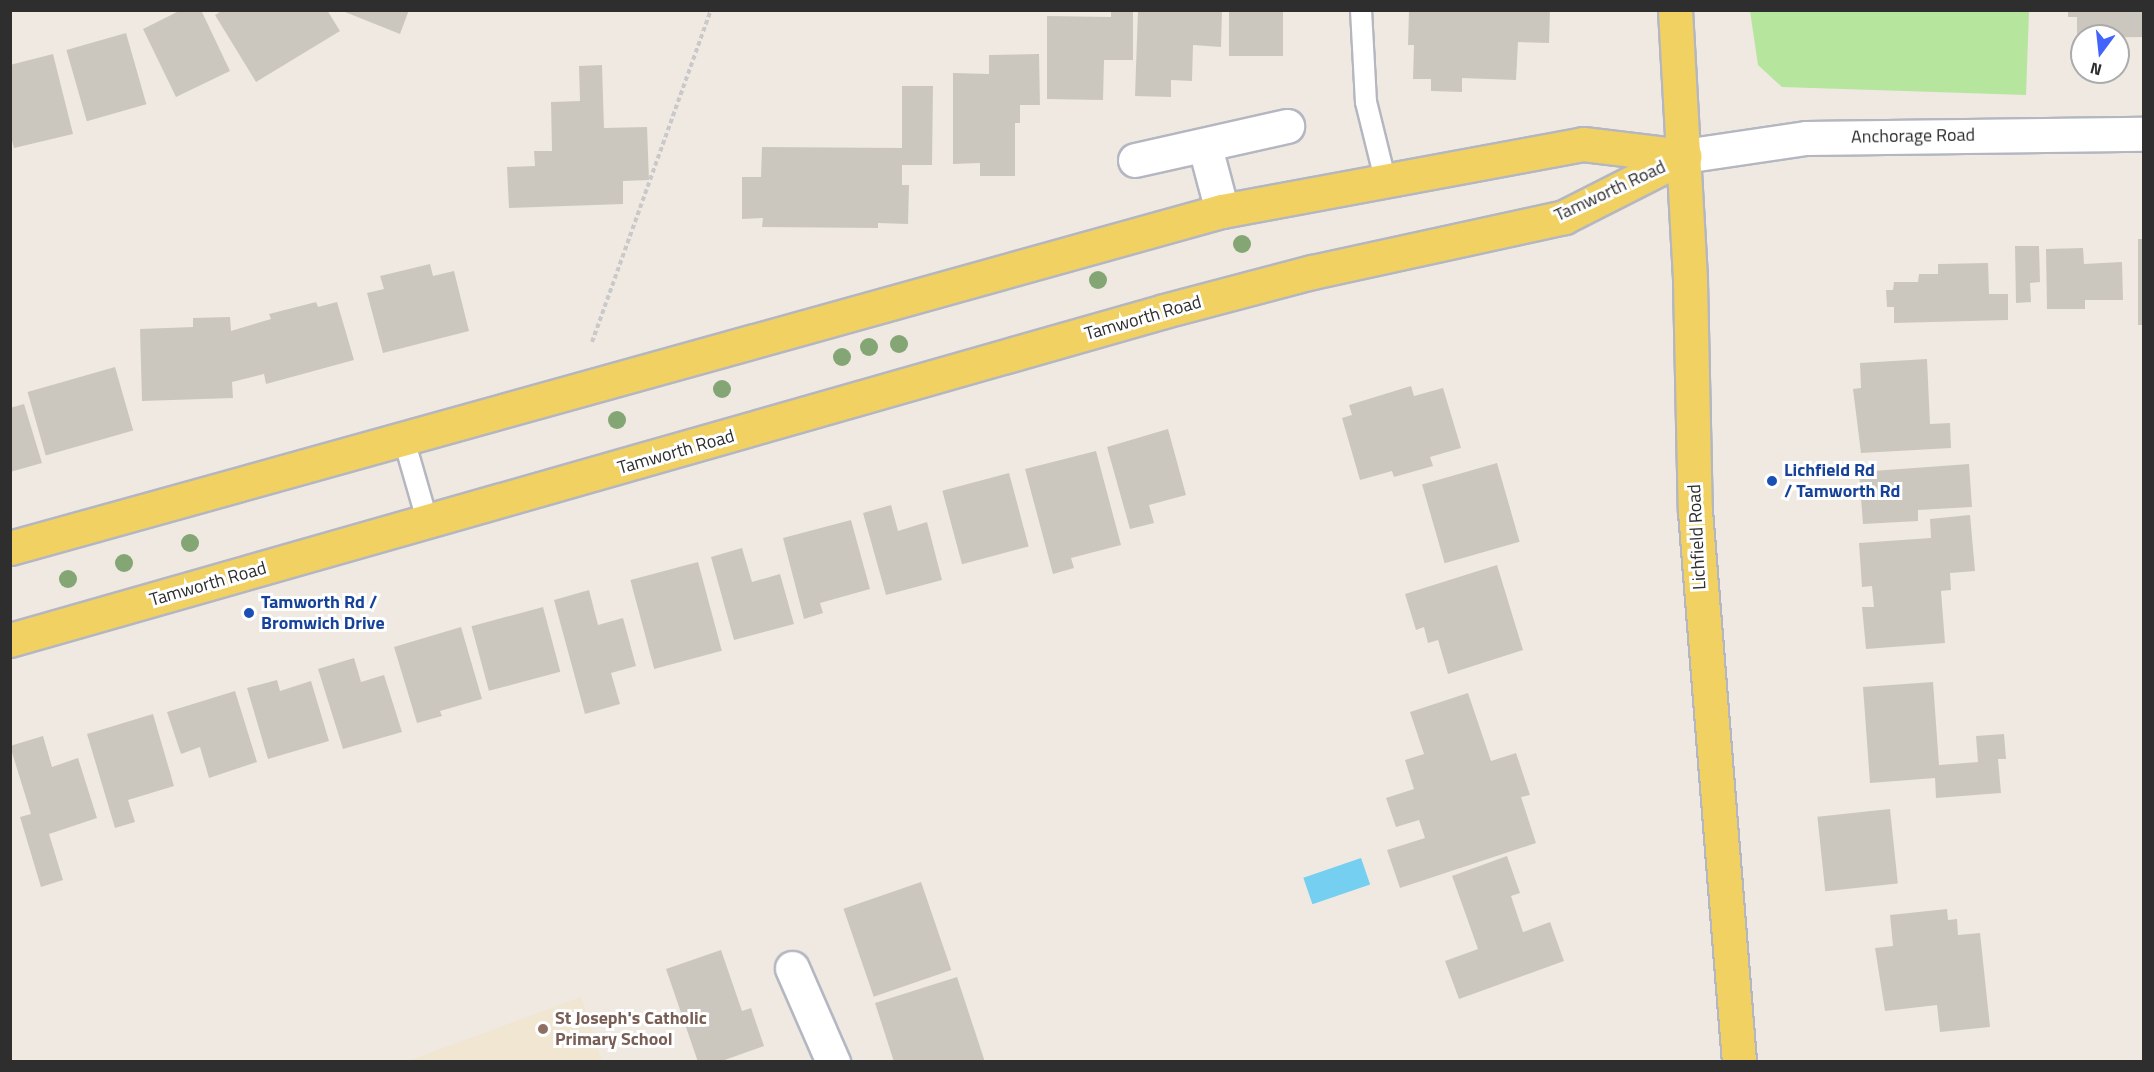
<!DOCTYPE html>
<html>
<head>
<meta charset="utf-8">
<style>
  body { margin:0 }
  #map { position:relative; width:2154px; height:1072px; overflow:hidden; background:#efe9e1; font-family:"Titillium Web",sans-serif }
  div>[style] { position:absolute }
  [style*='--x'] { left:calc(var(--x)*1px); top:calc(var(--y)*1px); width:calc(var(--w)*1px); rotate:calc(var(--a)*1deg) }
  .education>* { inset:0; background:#f0e6d1 }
  .green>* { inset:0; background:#b6e59e }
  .water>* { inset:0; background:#75cff0; transform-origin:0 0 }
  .building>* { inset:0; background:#cbc7bf; transform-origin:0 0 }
  .path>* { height:4px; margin-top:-2px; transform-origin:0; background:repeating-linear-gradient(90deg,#c9c9c9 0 4.5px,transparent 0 7.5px) }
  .roads { filter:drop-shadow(2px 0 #b4b7c1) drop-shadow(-2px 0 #b4b7c1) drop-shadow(0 2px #b4b7c1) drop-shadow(0 -2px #b4b7c1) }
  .service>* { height:20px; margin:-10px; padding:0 10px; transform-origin:10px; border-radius:10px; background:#fff }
  .minor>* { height:33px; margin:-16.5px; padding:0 16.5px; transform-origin:16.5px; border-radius:16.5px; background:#fff }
  .tertiary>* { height:33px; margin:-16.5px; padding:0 16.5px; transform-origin:16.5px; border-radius:16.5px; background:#fff }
  .primary>* { height:33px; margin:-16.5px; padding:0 16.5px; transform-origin:16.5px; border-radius:16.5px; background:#f2d163 }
  .trees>* { width:18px; height:18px; margin:-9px; border-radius:50%; background:#84a574 }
  .dots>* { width:16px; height:16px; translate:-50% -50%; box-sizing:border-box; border:3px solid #fff; border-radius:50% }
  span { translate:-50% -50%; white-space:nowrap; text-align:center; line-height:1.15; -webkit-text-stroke:6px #fff; paint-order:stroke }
  .street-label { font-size:18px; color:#2e2e2e }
  .transit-label { font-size:18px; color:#164399; font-weight:700 }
  .left { translate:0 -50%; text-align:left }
  .education-label { font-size:18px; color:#785e54; font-weight:700 }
  .frame { position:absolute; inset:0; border:12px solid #2e2e2e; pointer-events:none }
  .north { position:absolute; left:2070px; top:24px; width:60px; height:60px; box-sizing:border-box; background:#fff; border:2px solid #ababab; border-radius:50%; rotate:195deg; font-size:16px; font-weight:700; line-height:24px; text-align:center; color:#2e2e2e }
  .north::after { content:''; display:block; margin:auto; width:21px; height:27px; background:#4264fb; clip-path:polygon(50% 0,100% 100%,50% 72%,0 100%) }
</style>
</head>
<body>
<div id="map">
  <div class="education">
    <div style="clip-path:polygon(581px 997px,602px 1061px,408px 1061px)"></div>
  </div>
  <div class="green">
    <div style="clip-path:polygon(1750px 11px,2029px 11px,2026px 95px,1782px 87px,1758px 65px)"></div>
  </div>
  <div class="water">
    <div style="left:1361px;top:858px;width:28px;height:61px;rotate:71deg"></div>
  </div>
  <div class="building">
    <div style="clip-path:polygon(181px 10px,201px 10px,230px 71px,176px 97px,143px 29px)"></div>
    <div style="clip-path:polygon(223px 10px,327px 10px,340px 31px,256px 82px,215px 15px)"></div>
    <div style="clip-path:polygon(340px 10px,409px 10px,400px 34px)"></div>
    <div style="clip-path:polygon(1111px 10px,1133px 10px,1133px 60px,1104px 60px,1103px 100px,1047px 99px,1047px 16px,1111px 17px)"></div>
    <div style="clip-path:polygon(1138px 10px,1222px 10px,1221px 47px,1193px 45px,1192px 81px,1171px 80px,1171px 97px,1135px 96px)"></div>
    <div style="left:1229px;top:10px;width:54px;height:46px"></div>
    <div style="clip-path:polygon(1409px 10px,1550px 10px,1549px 43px,1518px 42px,1516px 80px,1462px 78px,1462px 92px,1431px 91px,1431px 79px,1413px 79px,1414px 45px,1408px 45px)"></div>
    <div style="clip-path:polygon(2068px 10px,2144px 10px,2144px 37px,2077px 38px,2077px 17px,2068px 17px)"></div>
    <div style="left:126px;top:33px;width:74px;height:62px;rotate:74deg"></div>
    <div style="clip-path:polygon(53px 54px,73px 134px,14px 148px,10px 133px,10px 65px)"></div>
    <div style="clip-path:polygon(1039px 54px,1040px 105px,1020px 105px,1020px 123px,1015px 123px,1015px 176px,980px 176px,980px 163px,953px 164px,953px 73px,989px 74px,989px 55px)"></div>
    <div style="clip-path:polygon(602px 65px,604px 128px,647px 127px,649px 180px,623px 181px,623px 204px,509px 208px,507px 167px,535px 166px,534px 151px,552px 151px,551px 102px,580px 101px,579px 66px)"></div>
    <div style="clip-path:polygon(902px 86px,933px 86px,932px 165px,902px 165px,902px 185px,909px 185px,908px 224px,878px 223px,878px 228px,762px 227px,763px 218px,742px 219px,742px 177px,761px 177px,762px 147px,902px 148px)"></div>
    <div style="left:2138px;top:239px;width:6px;height:86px"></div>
    <div style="clip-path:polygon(2015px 246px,2039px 246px,2040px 282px,2030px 283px,2031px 302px,2016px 303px)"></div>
    <div style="clip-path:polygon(2083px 248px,2084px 264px,2122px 262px,2123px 300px,2085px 300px,2085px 309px,2047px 309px,2046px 249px)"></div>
    <div style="clip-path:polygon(1988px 263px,1989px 294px,2008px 294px,2008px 320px,1894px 323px,1894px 307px,1887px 307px,1886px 290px,1893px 290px,1894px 282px,1918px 282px,1919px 274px,1938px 274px,1938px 264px)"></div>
    <div style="clip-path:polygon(430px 264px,433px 276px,454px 271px,469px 331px,383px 353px,367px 293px,384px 289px,380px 276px)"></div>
    <div style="clip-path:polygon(316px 302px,318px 307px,337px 302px,354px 360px,266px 384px,264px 374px,232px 382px,233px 398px,142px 401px,140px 329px,193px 327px,193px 318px,230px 317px,231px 331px,271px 319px,269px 314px)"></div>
    <div style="clip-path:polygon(1927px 359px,1930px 424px,1950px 423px,1951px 448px,1861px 453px,1853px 389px,1861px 388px,1860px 363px)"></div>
    <div style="left:115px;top:367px;width:66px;height:91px;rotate:74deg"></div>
    <div style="clip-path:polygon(1411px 386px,1414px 396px,1443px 388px,1461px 448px,1430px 457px,1433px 466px,1394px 477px,1392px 471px,1360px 480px,1342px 418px,1352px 415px,1349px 405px)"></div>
    <div style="clip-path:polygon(24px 404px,42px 463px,10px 472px,10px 408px)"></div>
    <div style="clip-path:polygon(1168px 429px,1186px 495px,1149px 505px,1154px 523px,1130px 529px,1107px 447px)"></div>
    <div style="clip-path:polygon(1096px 451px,1121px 545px,1071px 558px,1074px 568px,1053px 574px,1025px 469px)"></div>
    <div style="left:1497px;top:463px;width:82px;height:78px;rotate:74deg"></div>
    <div style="clip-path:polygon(1969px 464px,1972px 507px,1918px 510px,1918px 521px,1863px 524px,1859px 472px)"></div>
    <div style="left:1009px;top:473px;width:76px;height:69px;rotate:75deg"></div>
    <div style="clip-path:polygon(891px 505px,898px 531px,927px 522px,942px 580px,886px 595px,863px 513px)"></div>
    <div style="clip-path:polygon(1970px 515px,1975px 571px,1950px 573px,1951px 590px,1941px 591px,1945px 643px,1866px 649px,1862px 607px,1874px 607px,1872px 586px,1862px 587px,1859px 543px,1931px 538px,1930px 519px)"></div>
    <div style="clip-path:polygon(851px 520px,870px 589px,820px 603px,823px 613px,804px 619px,783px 538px)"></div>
    <div style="clip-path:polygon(742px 548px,752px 582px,780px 574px,794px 624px,734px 640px,711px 557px)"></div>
    <div style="left:698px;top:562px;width:92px;height:70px;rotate:75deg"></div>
    <div style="clip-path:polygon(1497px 565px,1523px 650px,1448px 674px,1438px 640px,1428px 643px,1424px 627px,1416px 630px,1405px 594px)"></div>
    <div style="clip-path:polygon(589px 590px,598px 625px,623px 618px,636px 666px,611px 673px,620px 704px,585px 714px,554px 600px)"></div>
    <div style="left:543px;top:607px;width:67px;height:74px;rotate:75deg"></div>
    <div style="clip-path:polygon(461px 627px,482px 699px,440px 711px,442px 716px,417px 723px,394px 647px)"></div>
    <div style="clip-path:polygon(354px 658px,361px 682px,384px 675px,402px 732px,343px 749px,318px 669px)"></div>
    <div style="clip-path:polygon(277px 680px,280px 691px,311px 681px,329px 741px,268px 759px,247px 688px)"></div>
    <div style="clip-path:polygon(1933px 682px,1939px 765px,1978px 762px,1976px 736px,2004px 734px,2006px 759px,1998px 759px,2001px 793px,1936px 798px,1935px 778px,1870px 783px,1863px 687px)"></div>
    <div style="clip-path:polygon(235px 691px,257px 762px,209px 778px,200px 747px,181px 754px,167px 712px)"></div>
    <div style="clip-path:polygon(1468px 693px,1491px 761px,1516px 753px,1530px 795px,1521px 797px,1536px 843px,1400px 888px,1387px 850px,1425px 838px,1419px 820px,1396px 827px,1386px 798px,1414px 789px,1405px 760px,1424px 754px,1410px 712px)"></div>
    <div style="clip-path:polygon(153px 714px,174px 786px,128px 800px,135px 822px,115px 828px,87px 734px)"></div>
    <div style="clip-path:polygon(43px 736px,52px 767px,78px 758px,97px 818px,49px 834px,63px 880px,41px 887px,20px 817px,31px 814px,10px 746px)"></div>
    <div style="left:1890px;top:809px;width:75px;height:73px;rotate:84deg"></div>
    <div style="clip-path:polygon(1507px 856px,1520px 893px,1511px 896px,1523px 932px,1550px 922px,1564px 961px,1459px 999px,1445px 961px,1478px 949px,1452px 876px)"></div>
    <div style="left:921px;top:882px;width:93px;height:82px;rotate:71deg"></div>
    <div style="clip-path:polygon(1947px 909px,1948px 920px,1957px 919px,1958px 935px,1980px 933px,1990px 1027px,1940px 1032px,1937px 1005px,1885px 1011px,1875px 948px,1893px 946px,1890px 915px)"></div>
    <div style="clip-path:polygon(721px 950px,742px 1011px,751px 1008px,764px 1046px,719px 1062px,698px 1062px,666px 969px)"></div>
    <div style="clip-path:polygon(957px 977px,985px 1062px,894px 1062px,875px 1003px)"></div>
  </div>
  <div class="path">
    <div style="--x:592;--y:342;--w:353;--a:-70.3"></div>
  </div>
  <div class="roads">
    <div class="service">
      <div style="--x:1361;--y:10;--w:92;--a:86.9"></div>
      <div style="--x:1366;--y:102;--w:79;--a:76.1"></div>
      <div style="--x:404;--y:440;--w:86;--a:73.9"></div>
    </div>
    <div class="minor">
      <div style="--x:1205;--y:147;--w:66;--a:75.1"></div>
      <div style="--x:1135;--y:160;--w:156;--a:-12.6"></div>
      <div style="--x:792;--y:968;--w:103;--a:66.4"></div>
    </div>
    <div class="tertiary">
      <div style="--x:1684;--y:156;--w:123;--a:-8.4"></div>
      <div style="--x:1806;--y:138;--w:338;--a:-0.7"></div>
    </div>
    <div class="primary">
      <div style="--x:1675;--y:10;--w:271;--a:86.8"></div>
      <div style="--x:1690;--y:281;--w:230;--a:88.8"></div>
      <div style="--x:1695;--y:511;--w:553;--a:85.43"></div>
      <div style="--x:10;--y:548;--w:1258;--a:-15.54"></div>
      <div style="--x:1222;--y:211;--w:367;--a:-10.5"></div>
      <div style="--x:1583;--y:144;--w:102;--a:6.8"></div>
      <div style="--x:10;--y:640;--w:1200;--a:-15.91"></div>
      <div style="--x:1164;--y:311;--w:153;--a:-14.8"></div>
      <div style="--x:1312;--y:272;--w:258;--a:-12.3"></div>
      <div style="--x:1564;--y:217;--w:135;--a:-26.9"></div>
    </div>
  </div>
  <div class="trees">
    <div style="left:1242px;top:244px"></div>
    <div style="left:1098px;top:280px"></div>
    <div style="left:899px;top:344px"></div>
    <div style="left:869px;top:347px"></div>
    <div style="left:842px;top:357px"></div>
    <div style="left:722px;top:389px"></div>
    <div style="left:617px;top:420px"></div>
    <div style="left:190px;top:543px"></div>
    <div style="left:124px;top:563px"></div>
    <div style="left:68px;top:579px"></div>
  </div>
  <div class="dots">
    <div style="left:1772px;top:481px;background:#1a4fb4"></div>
    <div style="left:249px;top:613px;background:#1a4fb4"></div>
    <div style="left:543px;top:1029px;background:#8d6e63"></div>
  </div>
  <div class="street-label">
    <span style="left:1913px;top:136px;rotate:-1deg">Anchorage Road</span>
    <span style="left:1610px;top:191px;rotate:-25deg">Tamworth Road</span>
    <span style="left:1143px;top:318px;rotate:-16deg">Tamworth Road</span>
    <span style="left:676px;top:452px;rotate:-16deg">Tamworth Road</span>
    <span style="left:1697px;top:537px;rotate:-93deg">Lichfield Road</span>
    <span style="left:208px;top:584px;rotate:-16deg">Tamworth Road</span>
  </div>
  <div class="transit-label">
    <span class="left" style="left:1784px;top:481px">Lichfield Rd<br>/ Tamworth Rd</span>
    <span class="left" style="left:261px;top:613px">Tamworth Rd /<br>Bromwich Drive</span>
  </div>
  <div class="education-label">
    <span class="left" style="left:555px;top:1029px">St Joseph's Catholic<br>Primary School</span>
  </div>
  <div class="frame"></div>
  <div class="north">N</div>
</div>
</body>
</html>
